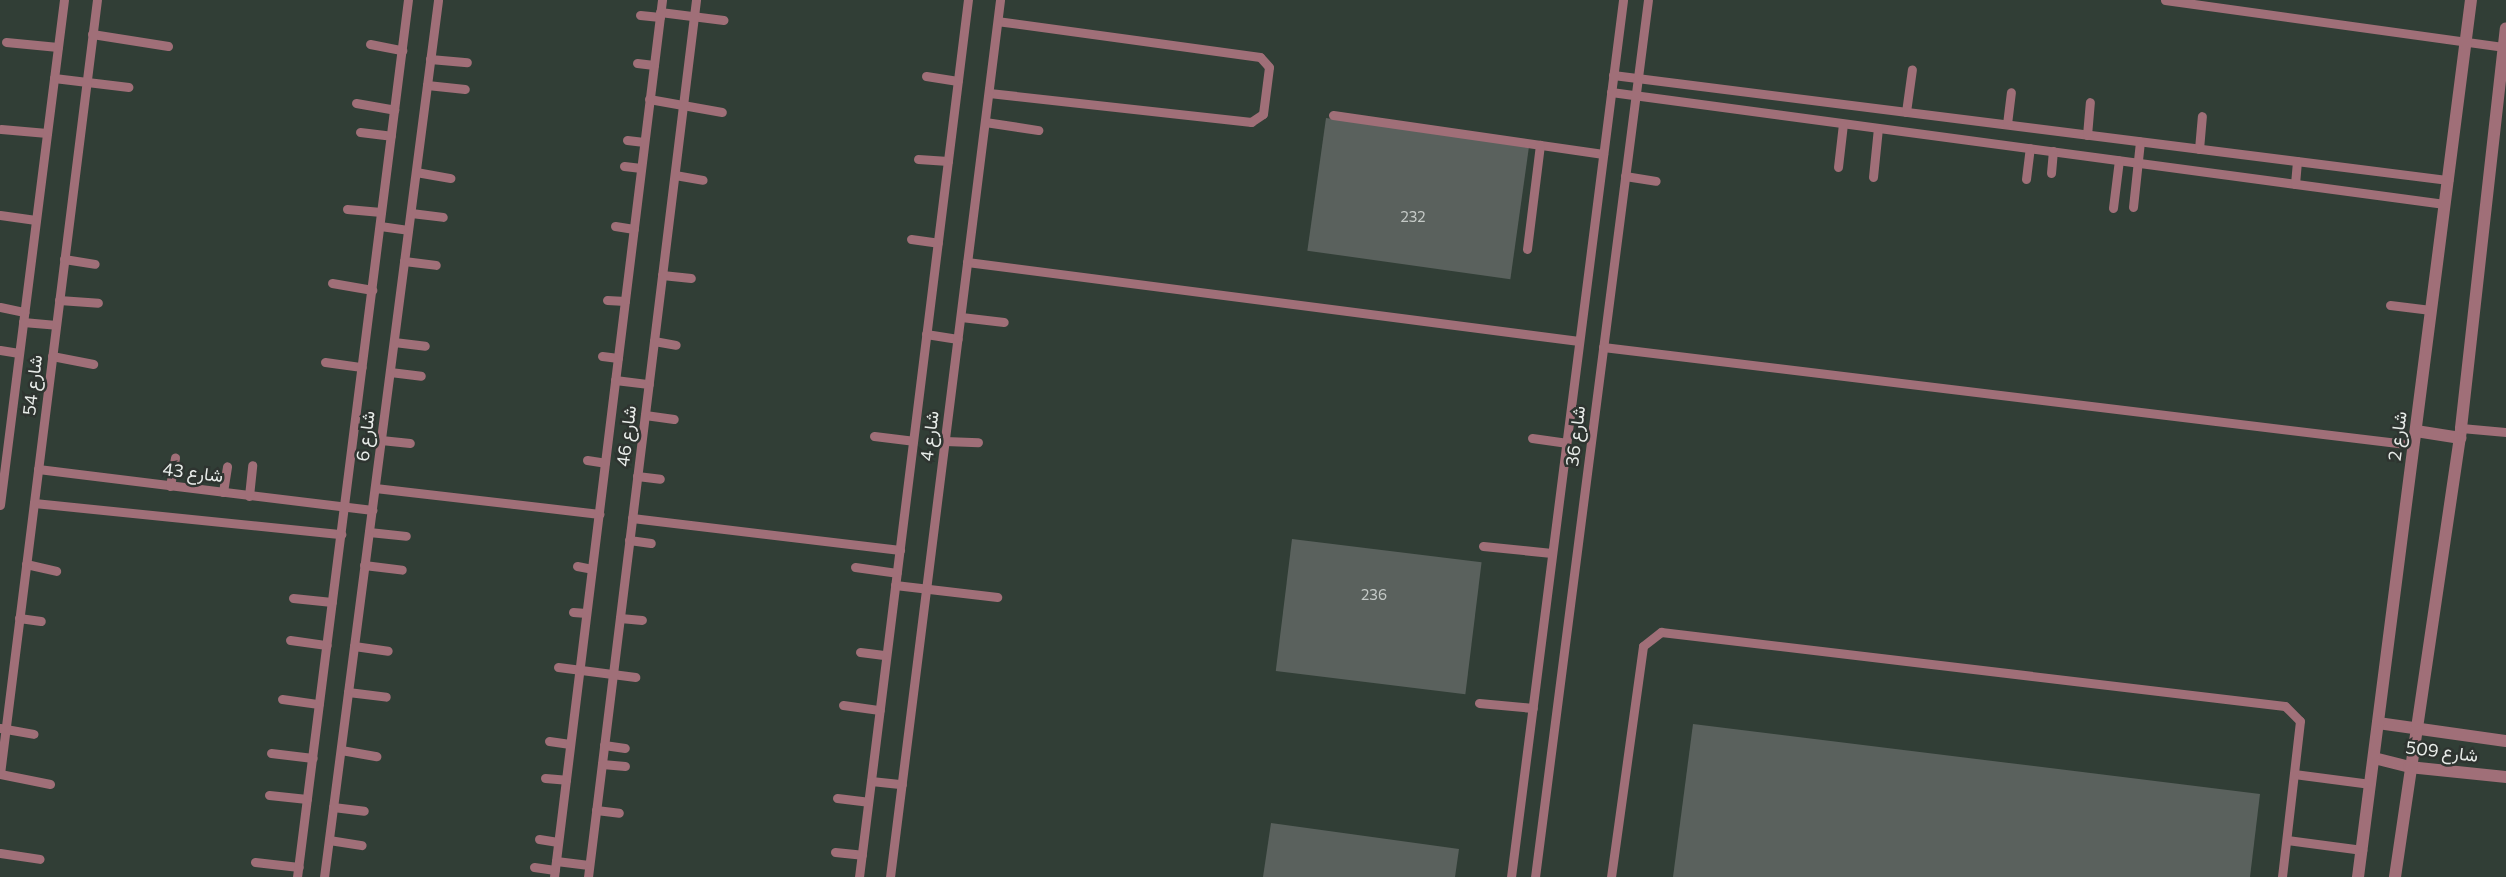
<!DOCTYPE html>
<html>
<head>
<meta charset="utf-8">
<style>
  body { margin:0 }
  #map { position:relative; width:2506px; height:877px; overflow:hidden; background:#2e3430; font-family:Commissioner,Vazirmatn,sans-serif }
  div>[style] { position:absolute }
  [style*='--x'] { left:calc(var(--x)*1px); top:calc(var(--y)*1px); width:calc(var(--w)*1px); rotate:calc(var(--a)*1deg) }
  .built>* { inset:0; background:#313e36; transform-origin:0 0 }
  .building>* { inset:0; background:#5a615d; transform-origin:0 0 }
  .service>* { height:9px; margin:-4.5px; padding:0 4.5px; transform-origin:4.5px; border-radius:4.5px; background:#a06f78 }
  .minor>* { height:12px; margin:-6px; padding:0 6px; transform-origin:6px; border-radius:6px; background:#a06f78 }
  span { translate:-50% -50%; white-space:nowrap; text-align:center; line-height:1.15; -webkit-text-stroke:5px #2e3430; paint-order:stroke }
  .number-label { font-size:15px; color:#c4c9c6 }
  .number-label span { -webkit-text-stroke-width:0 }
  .street-label { font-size:18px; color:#e8ece9 }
</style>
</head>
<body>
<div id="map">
  <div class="built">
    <div style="left:0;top:0;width:2506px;height:877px"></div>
  </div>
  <div class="building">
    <div style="left:1326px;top:118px;width:205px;height:134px;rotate:8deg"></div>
    <div style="left:1292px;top:539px;width:191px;height:133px;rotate:7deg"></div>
    <div style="clip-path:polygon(1693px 724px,2260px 794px,2250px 877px,1673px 877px)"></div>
    <div style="clip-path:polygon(1271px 823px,1459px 849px,1455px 877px,1263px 877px)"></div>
  </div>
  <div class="service">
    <div style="--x:2165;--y:0;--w:341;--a:7.9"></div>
    <div style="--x:660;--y:12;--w:64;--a:7.2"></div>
    <div style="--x:640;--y:15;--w:20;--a:6"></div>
    <div style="--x:92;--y:34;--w:77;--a:9"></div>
    <div style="--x:6;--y:42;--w:52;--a:5.5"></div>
    <div style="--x:370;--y:44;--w:33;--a:11"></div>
    <div style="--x:430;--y:59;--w:37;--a:5"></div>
    <div style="--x:637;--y:63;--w:17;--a:7"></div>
    <div style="--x:1613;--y:75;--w:842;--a:7.17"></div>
    <div style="--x:926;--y:76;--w:32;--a:9"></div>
    <div style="--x:54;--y:78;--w:75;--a:6.9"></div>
    <div style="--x:427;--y:85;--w:38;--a:6"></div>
    <div style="--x:1611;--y:92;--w:841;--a:7.65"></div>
    <div style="--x:989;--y:93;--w:264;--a:6.3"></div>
    <div style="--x:1251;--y:122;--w:14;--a:-34"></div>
    <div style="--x:1263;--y:114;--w:47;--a:-82.7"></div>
    <div style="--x:1269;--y:67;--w:13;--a:-132"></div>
    <div style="--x:1260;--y:57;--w:264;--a:-172.2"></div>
    <div style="--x:649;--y:99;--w:74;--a:10.1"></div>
    <div style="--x:356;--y:103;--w:39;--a:10"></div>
    <div style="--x:1906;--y:112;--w:43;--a:-82.1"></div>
    <div style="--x:1333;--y:115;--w:273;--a:8.2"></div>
    <div style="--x:985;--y:122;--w:54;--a:8.6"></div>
    <div style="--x:2007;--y:124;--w:32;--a:-83"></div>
    <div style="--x:1;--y:129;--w:46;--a:5"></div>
    <div style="--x:360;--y:132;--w:31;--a:7"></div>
    <div style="--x:2087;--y:135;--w:33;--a:-85"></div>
    <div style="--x:627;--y:140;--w:17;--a:7"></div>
    <div style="--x:2199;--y:149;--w:33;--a:-85"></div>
    <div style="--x:918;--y:159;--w:30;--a:4"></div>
    <div style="--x:624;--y:166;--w:17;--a:7"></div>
    <div style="--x:1838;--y:167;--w:43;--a:-83.4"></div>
    <div style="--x:416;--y:172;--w:35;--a:10"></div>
    <div style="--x:2051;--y:173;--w:22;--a:-85"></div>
    <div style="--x:675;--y:175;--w:28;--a:10"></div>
    <div style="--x:1625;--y:176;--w:31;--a:9"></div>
    <div style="--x:1873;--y:177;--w:49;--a:-84.2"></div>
    <div style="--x:2026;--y:179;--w:31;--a:-83"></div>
    <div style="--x:2295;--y:184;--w:23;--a:-85"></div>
    <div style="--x:2133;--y:207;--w:66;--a:-83.9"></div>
    <div style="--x:2113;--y:208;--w:48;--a:-82.9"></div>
    <div style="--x:347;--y:209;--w:34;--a:5"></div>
    <div style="--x:411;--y:213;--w:32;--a:7"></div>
    <div style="--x:0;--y:215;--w:36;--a:8"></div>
    <div style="--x:380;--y:226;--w:28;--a:8"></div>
    <div style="--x:615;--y:226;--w:19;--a:9"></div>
    <div style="--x:911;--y:239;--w:27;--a:8"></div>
    <div style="--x:1527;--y:249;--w:105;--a:-82.9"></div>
    <div style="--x:64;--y:259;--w:31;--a:9"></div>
    <div style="--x:404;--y:261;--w:32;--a:7"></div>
    <div style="--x:967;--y:262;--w:617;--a:7.36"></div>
    <div style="--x:662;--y:275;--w:29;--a:6"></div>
    <div style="--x:332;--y:283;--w:41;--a:9.9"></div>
    <div style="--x:59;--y:300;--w:39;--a:4"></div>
    <div style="--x:607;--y:300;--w:18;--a:3"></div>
    <div style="--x:2390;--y:305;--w:41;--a:7"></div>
    <div style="--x:0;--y:307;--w:25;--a:12"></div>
    <div style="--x:961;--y:317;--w:43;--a:6.6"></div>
    <div style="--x:23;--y:322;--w:33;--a:5"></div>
    <div style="--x:926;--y:334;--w:32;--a:9"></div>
    <div style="--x:654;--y:341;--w:22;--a:10"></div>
    <div style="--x:394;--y:342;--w:31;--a:7"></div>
    <div style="--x:1603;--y:347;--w:817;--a:6.89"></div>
    <div style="--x:0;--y:350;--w:19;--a:9"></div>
    <div style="--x:52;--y:356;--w:42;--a:11"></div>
    <div style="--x:602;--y:356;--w:16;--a:7"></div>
    <div style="--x:325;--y:362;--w:37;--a:8"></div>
    <div style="--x:390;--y:372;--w:31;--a:7"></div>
    <div style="--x:615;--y:380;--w:34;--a:7"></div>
    <div style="--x:645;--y:415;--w:29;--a:8"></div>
    <div style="--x:2461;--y:428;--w:45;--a:5.1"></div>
    <div style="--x:874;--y:436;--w:39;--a:7"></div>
    <div style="--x:1532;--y:438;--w:34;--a:8"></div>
    <div style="--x:381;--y:440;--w:29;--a:6"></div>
    <div style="--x:945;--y:441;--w:33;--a:2"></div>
    <div style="--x:587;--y:460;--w:18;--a:9"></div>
    <div style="--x:38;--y:469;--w:337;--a:7"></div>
    <div style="--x:637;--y:476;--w:23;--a:7"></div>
    <div style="--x:170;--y:486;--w:29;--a:-80"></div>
    <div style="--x:375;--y:488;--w:226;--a:6.6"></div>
    <div style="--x:223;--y:492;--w:26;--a:-81"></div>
    <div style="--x:249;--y:496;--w:31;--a:-84"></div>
    <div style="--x:34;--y:503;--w:309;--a:5.8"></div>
    <div style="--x:0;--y:505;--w:509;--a:-82.78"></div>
    <div style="--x:632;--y:518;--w:270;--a:6.8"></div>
    <div style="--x:369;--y:532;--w:37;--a:6"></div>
    <div style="--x:629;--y:540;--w:22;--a:8"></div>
    <div style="--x:1483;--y:546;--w:69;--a:5.8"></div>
    <div style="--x:26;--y:564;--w:31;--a:13"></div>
    <div style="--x:364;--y:565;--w:38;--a:7"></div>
    <div style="--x:577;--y:566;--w:15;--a:11"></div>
    <div style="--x:855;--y:567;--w:42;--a:8.1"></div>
    <div style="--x:895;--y:585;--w:103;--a:6.7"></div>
    <div style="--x:293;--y:598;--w:39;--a:6"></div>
    <div style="--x:573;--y:612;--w:13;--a:4"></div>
    <div style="--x:19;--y:618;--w:22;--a:8"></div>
    <div style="--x:620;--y:618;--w:22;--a:5"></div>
    <div style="--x:290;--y:640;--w:37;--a:8"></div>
    <div style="--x:354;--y:646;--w:34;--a:8"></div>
    <div style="--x:860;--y:652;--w:26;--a:7"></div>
    <div style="--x:558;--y:667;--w:78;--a:7.4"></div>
    <div style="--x:348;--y:692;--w:38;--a:7"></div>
    <div style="--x:282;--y:699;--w:37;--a:8"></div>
    <div style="--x:1479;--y:703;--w:54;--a:5.3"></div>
    <div style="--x:843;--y:705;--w:37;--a:8"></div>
    <div style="--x:0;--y:728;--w:34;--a:10"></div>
    <div style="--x:549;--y:741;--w:21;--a:8"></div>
    <div style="--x:604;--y:745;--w:21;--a:8"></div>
    <div style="--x:341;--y:750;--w:36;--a:10"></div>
    <div style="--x:271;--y:753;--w:42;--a:6.8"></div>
    <div style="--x:602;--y:764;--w:23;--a:5"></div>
    <div style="--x:0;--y:774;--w:780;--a:-82.86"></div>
    <div style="--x:0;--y:774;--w:51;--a:11.3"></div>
    <div style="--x:2294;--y:774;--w:77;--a:7.5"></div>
    <div style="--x:545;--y:778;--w:21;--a:5"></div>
    <div style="--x:871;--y:781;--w:31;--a:6"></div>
    <div style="--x:269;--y:795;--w:38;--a:6"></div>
    <div style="--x:837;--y:798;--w:31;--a:7"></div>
    <div style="--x:333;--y:807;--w:31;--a:7"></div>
    <div style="--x:596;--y:810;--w:23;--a:7"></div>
    <div style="--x:539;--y:839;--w:19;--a:9"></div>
    <div style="--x:329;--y:840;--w:33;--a:9"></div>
    <div style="--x:2287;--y:840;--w:76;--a:7.6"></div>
    <div style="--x:835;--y:852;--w:27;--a:6"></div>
    <div style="--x:0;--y:853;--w:40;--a:8.5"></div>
    <div style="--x:556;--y:861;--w:33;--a:7"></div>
    <div style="--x:255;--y:862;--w:44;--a:6.5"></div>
    <div style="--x:534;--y:867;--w:21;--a:8"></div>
    <div style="--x:297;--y:877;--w:884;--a:-82.79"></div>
    <div style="--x:324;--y:877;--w:884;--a:-82.59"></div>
    <div style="--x:554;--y:877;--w:884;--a:-82.98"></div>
    <div style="--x:588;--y:877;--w:884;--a:-82.98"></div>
    <div style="--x:859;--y:877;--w:884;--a:-82.92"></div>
    <div style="--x:890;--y:877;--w:884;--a:-82.85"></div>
    <div style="--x:1511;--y:877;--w:884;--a:-82.72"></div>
    <div style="--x:1535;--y:877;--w:884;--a:-82.66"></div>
    <div style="--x:1611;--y:877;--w:233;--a:-82.1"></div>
    <div style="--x:1643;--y:646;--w:23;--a:-38"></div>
    <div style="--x:1661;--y:632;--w:628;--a:6.76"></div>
    <div style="--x:2285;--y:706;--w:21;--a:45"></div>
    <div style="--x:2300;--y:721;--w:157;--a:96.6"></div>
  </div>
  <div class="minor">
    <div style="--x:2416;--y:431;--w:45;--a:9"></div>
    <div style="--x:2378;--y:723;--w:129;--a:8"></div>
    <div style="--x:2374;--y:758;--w:36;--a:14"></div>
    <div style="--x:2409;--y:767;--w:98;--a:5.9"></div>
    <div style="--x:2358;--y:877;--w:884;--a:-82.66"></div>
    <div style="--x:2395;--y:877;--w:454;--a:-81.6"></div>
    <div style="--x:2461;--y:428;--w:402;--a:-83.6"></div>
  </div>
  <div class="number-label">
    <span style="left:1413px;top:217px">232</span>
    <span style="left:1374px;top:595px">236</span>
  </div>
  <div class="street-label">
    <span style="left:32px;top:385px;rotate:-83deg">شارع 54</span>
    <span style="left:365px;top:436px;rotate:-83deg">شارع 6</span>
    <span style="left:626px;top:436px;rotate:-83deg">شارع 46</span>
    <span style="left:929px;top:436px;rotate:-83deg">شارع 4</span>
    <span style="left:1575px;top:436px;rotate:-83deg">شارع 36</span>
    <span style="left:2397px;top:436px;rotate:-83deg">شارع 2</span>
    <span style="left:193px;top:472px;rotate:7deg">شارع 43</span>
    <span style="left:2442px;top:751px;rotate:7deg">شارع 509</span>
  </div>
</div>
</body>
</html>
